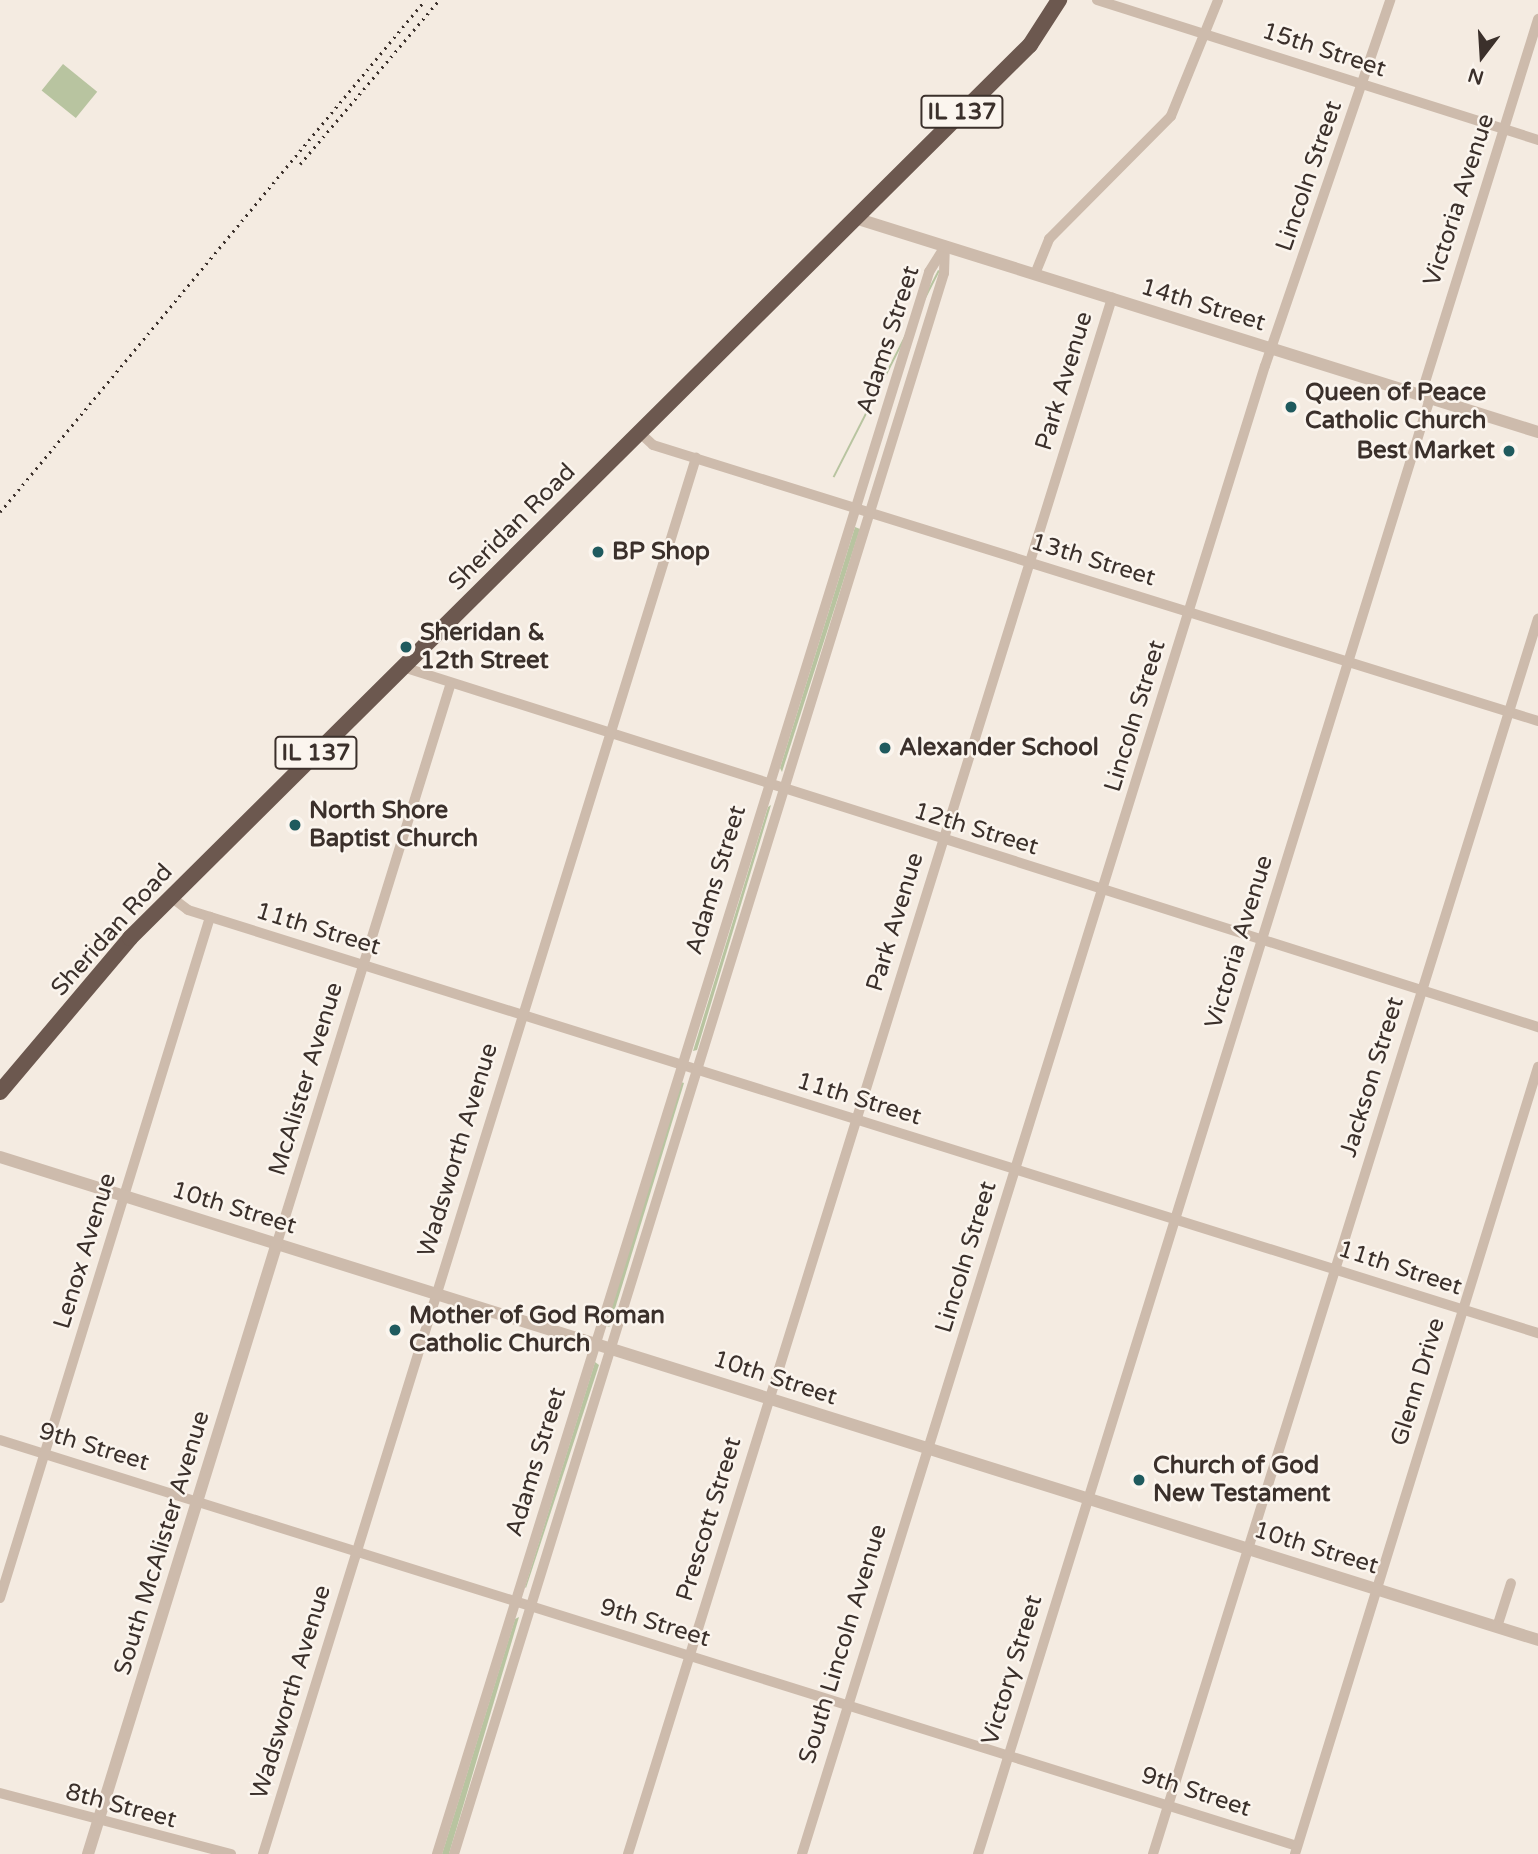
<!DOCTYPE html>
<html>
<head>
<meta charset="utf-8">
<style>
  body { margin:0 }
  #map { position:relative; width:1538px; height:1854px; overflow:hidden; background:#f4ebe1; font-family:"Varela Round",sans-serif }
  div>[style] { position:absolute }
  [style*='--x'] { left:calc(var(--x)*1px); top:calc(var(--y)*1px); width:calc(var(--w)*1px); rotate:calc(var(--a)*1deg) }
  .green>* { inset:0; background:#b8c4a0; transform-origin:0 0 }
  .minor>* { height:10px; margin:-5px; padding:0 5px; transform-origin:5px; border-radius:5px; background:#cdbbac }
  .tertiary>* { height:12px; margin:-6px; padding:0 6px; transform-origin:6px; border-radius:6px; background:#cdbbac }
  .trunk>* { height:16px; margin:-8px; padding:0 8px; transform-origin:8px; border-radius:8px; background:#6c584f }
  .rail>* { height:2.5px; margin-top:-1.25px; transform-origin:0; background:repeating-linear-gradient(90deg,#3b302b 0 2px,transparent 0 7px) }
  .dots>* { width:19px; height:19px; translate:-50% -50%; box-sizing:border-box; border:4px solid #fbf5ee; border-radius:50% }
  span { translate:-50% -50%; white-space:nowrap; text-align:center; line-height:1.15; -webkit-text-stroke:5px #fbf5ee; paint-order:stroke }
  .shield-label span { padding:2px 5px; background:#fbf5ee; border:2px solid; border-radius:5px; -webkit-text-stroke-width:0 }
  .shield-label { font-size:23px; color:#3b302b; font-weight:700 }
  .street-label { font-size:24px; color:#3b302b }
  .poi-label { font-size:24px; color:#3b302b; font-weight:700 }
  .left { translate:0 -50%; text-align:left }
  .right { translate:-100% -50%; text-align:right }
  .north { position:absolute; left:1447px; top:21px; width:70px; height:70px; -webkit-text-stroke:5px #fbf5ee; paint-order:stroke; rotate:197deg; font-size:19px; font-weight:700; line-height:28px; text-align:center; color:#3b302b }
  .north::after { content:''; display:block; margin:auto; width:24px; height:32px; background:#3b302b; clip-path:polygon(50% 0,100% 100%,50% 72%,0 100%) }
</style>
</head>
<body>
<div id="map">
  <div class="green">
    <div style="left:63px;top:64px;width:44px;height:34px;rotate:39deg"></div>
    <div style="left:938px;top:270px;width:2px;height:232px;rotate:27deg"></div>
    <div style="clip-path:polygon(855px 527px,860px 529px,782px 772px,780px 768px)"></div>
    <div style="clip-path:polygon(771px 805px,697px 1050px,693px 1051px,768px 807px)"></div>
    <div style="left:684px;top:1083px;width:255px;height:4px;rotate:107deg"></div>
    <div style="clip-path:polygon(595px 1362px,599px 1365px,526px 1588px,525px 1587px)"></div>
    <div style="clip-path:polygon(519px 1617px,449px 1854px,442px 1854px,515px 1619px)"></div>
  </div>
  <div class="minor">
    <div style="--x:1097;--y:0;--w:463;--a:17.6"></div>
    <div style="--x:1035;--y:274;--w:38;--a:-68"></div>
    <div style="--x:1049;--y:239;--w:173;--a:-45.2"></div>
    <div style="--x:1171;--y:116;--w:125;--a:-67.9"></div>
    <div style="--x:1421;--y:395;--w:394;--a:-72.7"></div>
    <div style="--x:639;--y:432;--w:19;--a:43"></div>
    <div style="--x:653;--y:445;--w:927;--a:17.32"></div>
    <div style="--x:403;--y:667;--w:1191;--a:17.6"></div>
    <div style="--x:171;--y:897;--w:21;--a:37"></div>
    <div style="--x:188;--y:910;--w:1415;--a:17.4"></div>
    <div style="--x:277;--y:1243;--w:583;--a:-72.75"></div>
    <div style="--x:0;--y:1440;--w:1359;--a:17.38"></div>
    <div style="--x:0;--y:1598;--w:713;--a:-72.86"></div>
    <div style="--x:1497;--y:1627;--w:46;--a:-72.3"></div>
    <div style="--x:0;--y:1793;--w:239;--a:14.8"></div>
    <div style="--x:263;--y:1854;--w:1462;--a:-72.77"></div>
    <div style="--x:437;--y:1854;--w:1657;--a:-72.72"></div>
    <div style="--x:929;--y:272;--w:31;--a:-58"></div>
    <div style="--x:454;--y:1854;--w:1655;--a:-72.78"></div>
    <div style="--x:944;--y:273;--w:24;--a:-88"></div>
    <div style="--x:628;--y:1854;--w:1630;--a:-72.72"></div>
    <div style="--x:802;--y:1854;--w:1558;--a:-72.72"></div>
    <div style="--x:1265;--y:366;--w:387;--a:-71.1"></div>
    <div style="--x:978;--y:1854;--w:1525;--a:-72.75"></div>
    <div style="--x:1153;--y:1854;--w:1294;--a:-72.69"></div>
    <div style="--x:1295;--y:1854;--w:824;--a:-72.84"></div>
  </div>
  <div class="tertiary">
    <div style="--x:855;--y:218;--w:716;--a:17.4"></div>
    <div style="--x:0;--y:1157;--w:1612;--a:17.43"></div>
    <div style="--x:88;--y:1854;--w:640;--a:-72.81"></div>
  </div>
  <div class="trunk">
    <div style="--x:0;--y:1092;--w:202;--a:-49.8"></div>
    <div style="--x:130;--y:938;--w:1268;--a:-44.78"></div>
    <div style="--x:1030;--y:45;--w:54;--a:-57.2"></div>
  </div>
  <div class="rail">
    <div style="--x:300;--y:164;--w:215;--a:-49.7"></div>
    <div style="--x:0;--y:512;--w:665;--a:-50.3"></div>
  </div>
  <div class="dots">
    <div style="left:1291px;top:407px;background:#1f5a5e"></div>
    <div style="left:1509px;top:451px;background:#1f5a5e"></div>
    <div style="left:598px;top:552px;background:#1f5a5e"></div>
    <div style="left:406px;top:647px;background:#1f5a5e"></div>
    <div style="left:885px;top:748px;background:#1f5a5e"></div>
    <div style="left:295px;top:825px;background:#1f5a5e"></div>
    <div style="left:395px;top:1330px;background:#1f5a5e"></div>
    <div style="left:1139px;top:1480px;background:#1f5a5e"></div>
  </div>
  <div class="shield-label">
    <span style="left:962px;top:112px">IL 137</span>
    <span style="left:316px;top:753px">IL 137</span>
  </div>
  <div class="street-label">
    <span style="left:1324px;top:50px;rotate:18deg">15th Street</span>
    <span style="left:1309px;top:176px;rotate:-71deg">Lincoln Street</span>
    <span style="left:1459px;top:200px;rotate:-72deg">Victoria Avenue</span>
    <span style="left:1203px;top:305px;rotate:17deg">14th Street</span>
    <span style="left:888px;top:340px;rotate:-72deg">Adams Street</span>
    <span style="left:1064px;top:381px;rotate:-73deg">Park Avenue</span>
    <span style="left:512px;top:527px;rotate:-45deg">Sheridan Road</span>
    <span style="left:1093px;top:560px;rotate:17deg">13th Street</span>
    <span style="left:1135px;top:716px;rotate:-73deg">Lincoln Street</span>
    <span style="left:976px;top:829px;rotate:17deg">12th Street</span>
    <span style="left:716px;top:880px;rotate:-73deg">Adams Street</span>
    <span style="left:895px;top:922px;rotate:-73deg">Park Avenue</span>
    <span style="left:318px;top:929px;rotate:17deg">11th Street</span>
    <span style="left:112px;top:930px;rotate:-48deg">Sheridan Road</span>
    <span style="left:1239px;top:942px;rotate:-73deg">Victoria Avenue</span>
    <span style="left:1372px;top:1077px;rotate:-73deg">Jackson Street</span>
    <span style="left:306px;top:1079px;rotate:-73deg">McAlister Avenue</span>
    <span style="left:859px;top:1099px;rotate:17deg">11th Street</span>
    <span style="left:458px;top:1150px;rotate:-73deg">Wadsworth Avenue</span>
    <span style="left:234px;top:1208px;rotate:17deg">10th Street</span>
    <span style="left:85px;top:1251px;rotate:-73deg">Lenox Avenue</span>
    <span style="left:966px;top:1257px;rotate:-73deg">Lincoln Street</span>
    <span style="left:1400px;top:1268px;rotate:18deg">11th Street</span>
    <span style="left:775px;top:1378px;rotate:18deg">10th Street</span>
    <span style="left:1418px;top:1382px;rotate:-73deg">Glenn Drive</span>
    <span style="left:94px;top:1447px;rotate:17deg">9th Street</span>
    <span style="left:536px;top:1462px;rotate:-73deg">Adams Street</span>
    <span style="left:709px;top:1519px;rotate:-73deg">Prescott Street</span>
    <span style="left:162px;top:1543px;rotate:-73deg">South McAlister Avenue</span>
    <span style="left:1316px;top:1548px;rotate:17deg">10th Street</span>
    <span style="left:655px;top:1623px;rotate:17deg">9th Street</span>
    <span style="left:843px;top:1644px;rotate:-73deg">South Lincoln Avenue</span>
    <span style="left:1012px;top:1670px;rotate:-73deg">Victory Street</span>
    <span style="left:291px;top:1692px;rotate:-73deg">Wadsworth Avenue</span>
    <span style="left:1196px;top:1792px;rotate:18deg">9th Street</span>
    <span style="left:121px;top:1806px;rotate:15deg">8th Street</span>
  </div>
  <div class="poi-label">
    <span class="left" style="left:1305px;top:407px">Queen of Peace<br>Catholic Church</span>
    <span class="right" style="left:1495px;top:451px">Best Market</span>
    <span class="left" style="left:612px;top:552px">BP Shop</span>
    <span class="left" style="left:420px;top:647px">Sheridan &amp;<br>12th Street</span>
    <span class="left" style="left:899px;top:748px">Alexander School</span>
    <span class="left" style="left:309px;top:825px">North Shore<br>Baptist Church</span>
    <span class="left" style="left:409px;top:1330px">Mother of God Roman<br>Catholic Church</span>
    <span class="left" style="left:1153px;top:1480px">Church of God<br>New Testament</span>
  </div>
  <div class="north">N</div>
</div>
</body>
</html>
